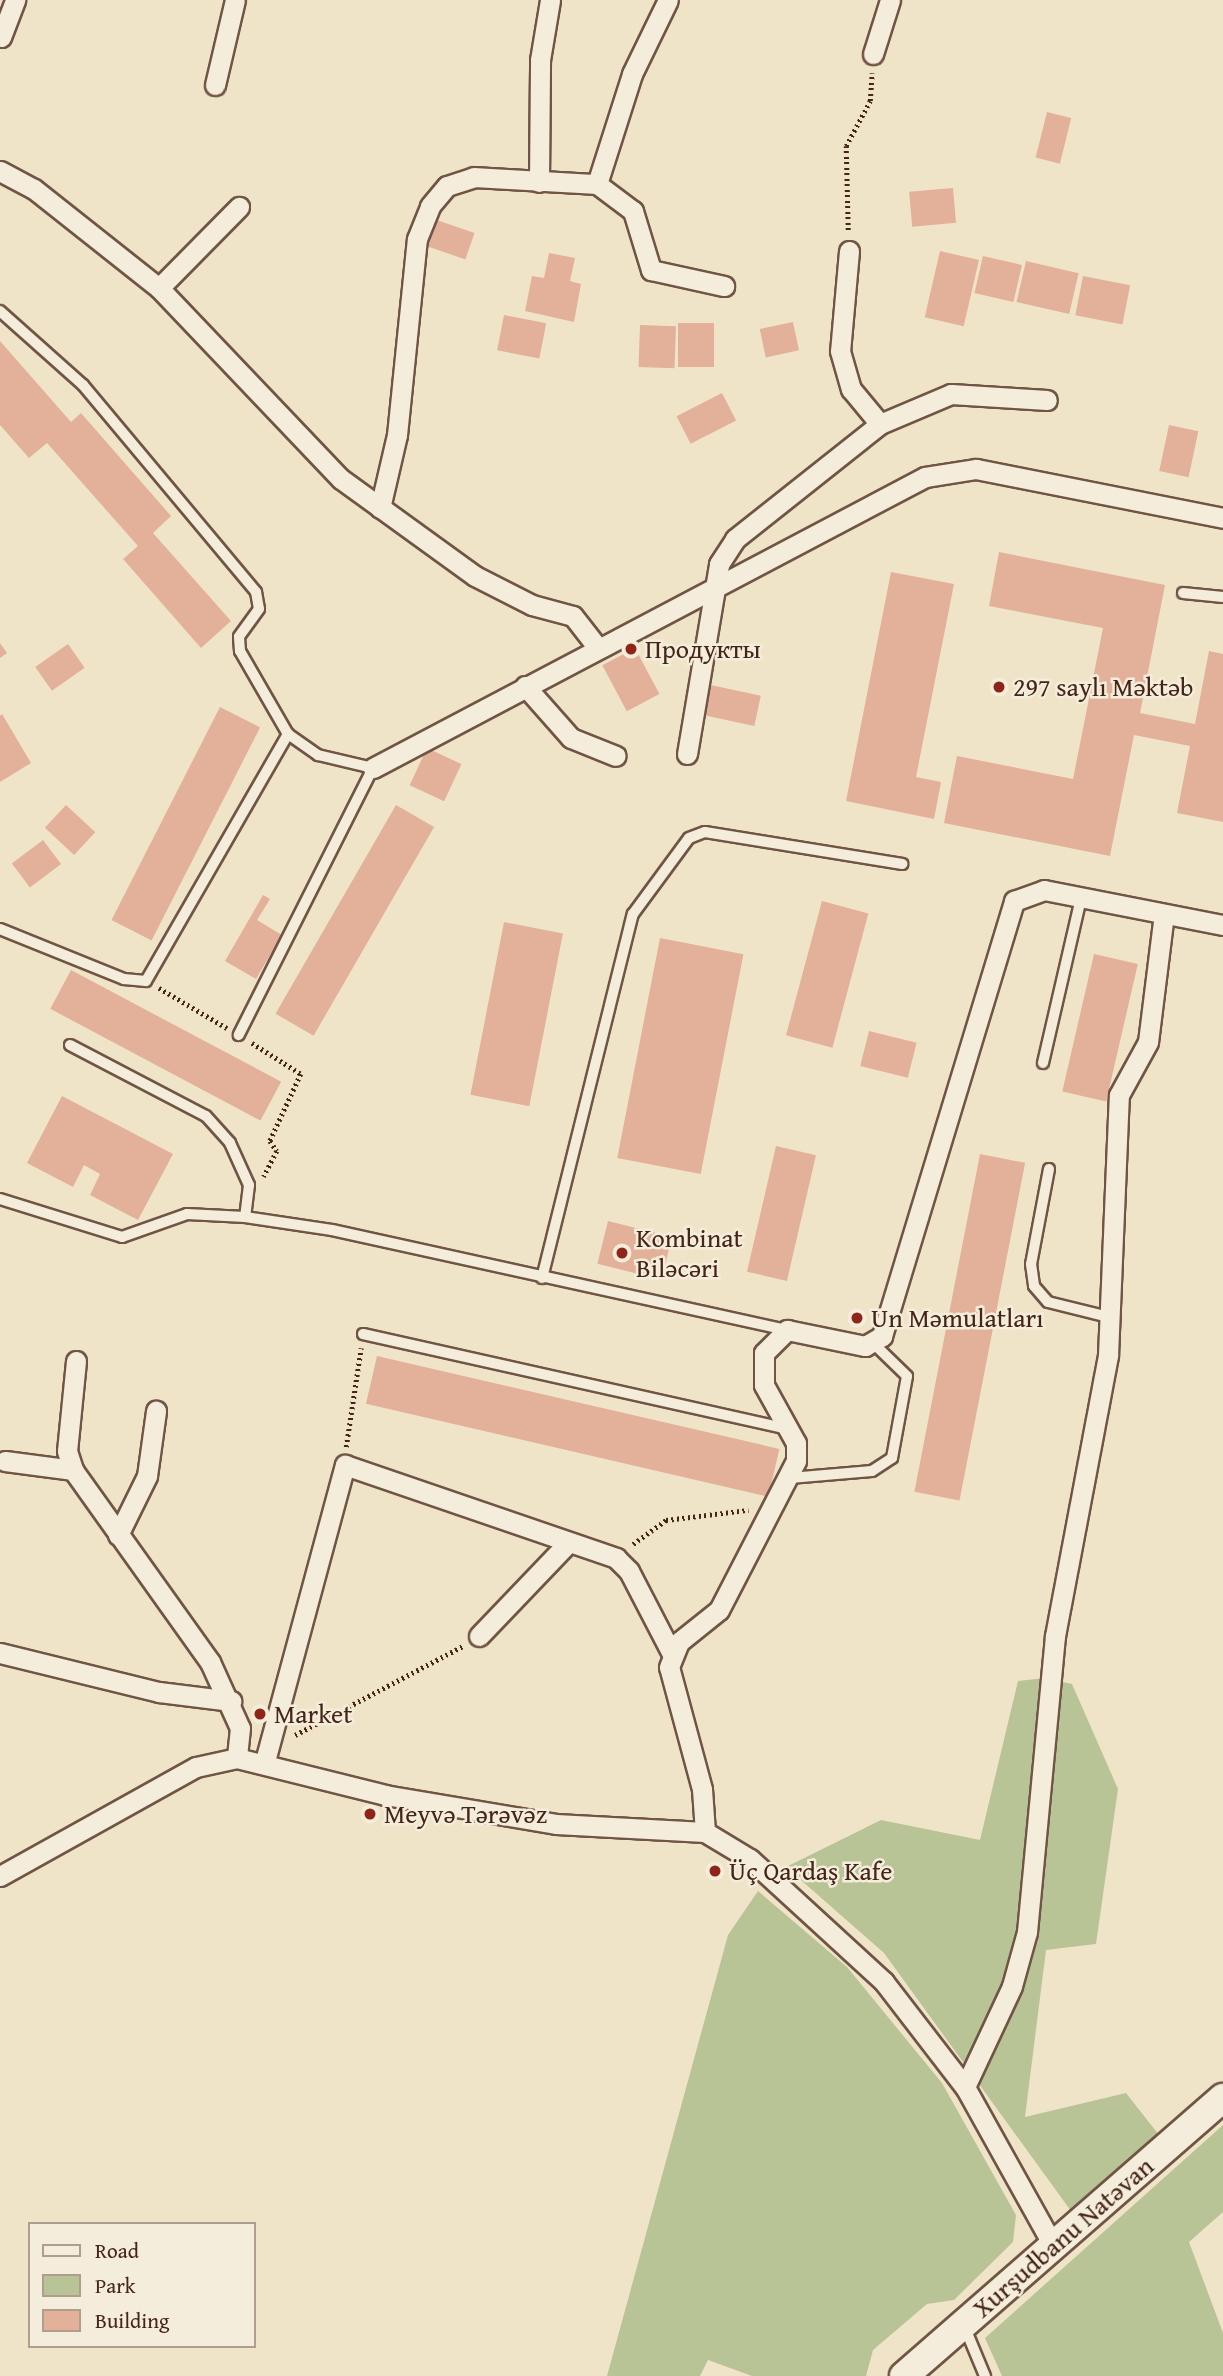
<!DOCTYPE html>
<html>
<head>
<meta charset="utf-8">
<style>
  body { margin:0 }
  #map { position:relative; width:1223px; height:2376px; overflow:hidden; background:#efe4c8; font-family:"Gentium Book Plus",serif }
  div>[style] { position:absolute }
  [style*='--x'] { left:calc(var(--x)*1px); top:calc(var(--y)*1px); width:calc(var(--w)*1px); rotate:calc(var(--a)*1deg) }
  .green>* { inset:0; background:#b9c496 }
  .building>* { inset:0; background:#e3b19a; transform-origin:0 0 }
  .path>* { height:4.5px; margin-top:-2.25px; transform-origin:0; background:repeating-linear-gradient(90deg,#452518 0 2px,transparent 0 5.5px) }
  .roads { filter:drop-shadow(2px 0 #705544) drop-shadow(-2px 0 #705544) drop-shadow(0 2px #705544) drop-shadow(0 -2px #705544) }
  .lane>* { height:10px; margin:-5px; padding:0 5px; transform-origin:5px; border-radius:5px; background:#f5eddb }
  .street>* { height:19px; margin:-9.5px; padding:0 9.5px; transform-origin:9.5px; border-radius:9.5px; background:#f5eddb }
  .secondary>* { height:28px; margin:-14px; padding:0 14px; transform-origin:14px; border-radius:14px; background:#f5eddb }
  .dots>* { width:19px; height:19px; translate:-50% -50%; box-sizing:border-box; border:4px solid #f5eddb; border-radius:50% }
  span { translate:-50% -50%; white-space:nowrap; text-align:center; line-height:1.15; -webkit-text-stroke:5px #f5eddb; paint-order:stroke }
  .poi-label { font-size:26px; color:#452518 }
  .left { translate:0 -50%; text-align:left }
  .street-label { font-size:26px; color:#452518 }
  .legend { position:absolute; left:28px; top:2222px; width:228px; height:126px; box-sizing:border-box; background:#f5eddb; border:2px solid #af9d8d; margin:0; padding:9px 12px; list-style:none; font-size:21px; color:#452518 }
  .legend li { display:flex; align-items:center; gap:14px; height:35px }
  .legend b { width:35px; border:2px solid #af9d8d }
</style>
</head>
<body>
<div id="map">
  <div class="green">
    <div style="clip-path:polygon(1045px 1678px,1072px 1684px,1118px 1789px,1096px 1944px,1046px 1950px,1025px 2117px,1126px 2093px,1159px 2135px,1071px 2211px,884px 1953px,786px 1867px,881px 1820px,980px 1840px,1018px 1681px)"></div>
    <div style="clip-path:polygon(758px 1891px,847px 1967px,942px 2083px,1016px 2215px,1013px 2242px,954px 2300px,927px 2304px,873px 2350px,866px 2376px,752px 2376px,708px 2360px,700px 2376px,607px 2376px,728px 1935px)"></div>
    <div style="clip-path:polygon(1223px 2125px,1223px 2212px,1189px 2242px,1223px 2333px,1223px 2376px,1002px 2376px,985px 2338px)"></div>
  </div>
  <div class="building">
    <div style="left:1047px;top:112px;width:25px;height:47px;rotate:14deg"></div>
    <div style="left:953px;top:188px;width:35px;height:44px;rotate:85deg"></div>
    <div style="left:431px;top:218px;width:46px;height:28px;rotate:19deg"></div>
    <div style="left:940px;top:251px;width:40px;height:68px;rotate:13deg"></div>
    <div style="clip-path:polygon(549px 253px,575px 258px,570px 281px,581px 284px,574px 322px,525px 311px,532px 276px,544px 278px)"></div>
    <div style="left:983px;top:256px;width:40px;height:38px;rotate:13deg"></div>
    <div style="left:1026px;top:261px;width:54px;height:42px;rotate:13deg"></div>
    <div style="left:1083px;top:276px;width:48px;height:40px;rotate:11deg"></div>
    <div style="left:504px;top:315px;width:43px;height:36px;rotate:11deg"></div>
    <div style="left:793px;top:322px;width:29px;height:34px;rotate:78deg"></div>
    <div style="left:714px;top:323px;width:44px;height:36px;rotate:90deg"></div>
    <div style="left:640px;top:325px;width:36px;height:42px;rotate:2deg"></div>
    <div style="clip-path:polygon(0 341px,71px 422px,81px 413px,171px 516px,153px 533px,231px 621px,201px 648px,123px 559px,138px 546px,47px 443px,29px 458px,0 425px)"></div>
    <div style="left:722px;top:393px;width:31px;height:51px;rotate:63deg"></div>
    <div style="left:1169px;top:425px;width:30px;height:47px;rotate:12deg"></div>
    <div style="clip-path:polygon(999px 552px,1165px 585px,1140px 713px,1195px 724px,1209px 651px,1223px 654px,1223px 822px,1177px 813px,1190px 746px,1134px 735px,1110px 856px,944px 823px,957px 756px,1073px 779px,1103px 628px,989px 606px)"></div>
    <div style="clip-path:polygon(891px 572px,954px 584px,916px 777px,941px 782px,934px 819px,846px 801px)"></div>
    <div style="clip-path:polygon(0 643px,7px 653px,0 658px)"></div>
    <div style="left:68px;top:644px;width:29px;height:40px;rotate:55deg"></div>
    <div style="left:635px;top:648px;width:52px;height:37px;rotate:62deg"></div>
    <div style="left:706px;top:684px;width:56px;height:31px;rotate:12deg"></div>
    <div style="left:220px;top:707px;width:45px;height:239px;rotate:27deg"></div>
    <div style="clip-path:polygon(2px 714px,31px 763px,0 782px,0 716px)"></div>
    <div style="left:427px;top:748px;width:38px;height:41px;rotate:25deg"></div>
    <div style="left:66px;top:805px;width:40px;height:31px;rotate:43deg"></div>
    <div style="left:396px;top:805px;width:44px;height:241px;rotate:30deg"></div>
    <div style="left:43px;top:840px;width:30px;height:39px;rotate:53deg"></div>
    <div style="clip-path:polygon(263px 895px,270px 899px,257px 920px,282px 935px,256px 979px,225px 961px)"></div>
    <div style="left:822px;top:901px;width:48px;height:139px;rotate:15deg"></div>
    <div style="left:504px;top:922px;width:60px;height:176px;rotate:11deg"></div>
    <div style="left:660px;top:938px;width:85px;height:224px;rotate:11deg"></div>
    <div style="left:1094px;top:954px;width:45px;height:141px;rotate:13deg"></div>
    <div style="left:71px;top:970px;width:238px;height:44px;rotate:28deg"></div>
    <div style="left:869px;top:1031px;width:49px;height:36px;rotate:14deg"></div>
    <div style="clip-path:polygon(62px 1096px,173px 1154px,138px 1220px,90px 1195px,100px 1174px,84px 1165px,73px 1187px,27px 1163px)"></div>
    <div style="left:776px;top:1146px;width:41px;height:129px;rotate:13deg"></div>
    <div style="left:980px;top:1154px;width:46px;height:344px;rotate:11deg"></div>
    <div style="left:608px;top:1221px;width:66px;height:44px;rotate:14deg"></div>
    <div style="left:377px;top:1356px;width:413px;height:49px;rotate:13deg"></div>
  </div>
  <div class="path">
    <div style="--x:848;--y:230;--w:84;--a:-91.4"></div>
    <div style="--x:846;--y:146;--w:51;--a:-61.9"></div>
    <div style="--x:870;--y:101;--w:28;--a:-86"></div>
    <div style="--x:159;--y:988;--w:79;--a:30.5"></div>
    <div style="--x:252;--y:1043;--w:58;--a:32.3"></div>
    <div style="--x:301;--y:1074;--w:74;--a:114.8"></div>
    <div style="--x:270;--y:1141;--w:12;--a:55"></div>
    <div style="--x:277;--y:1151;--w:29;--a:117"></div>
    <div style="--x:346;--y:1447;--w:100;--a:-81.4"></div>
    <div style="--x:633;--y:1544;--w:41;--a:-36"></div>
    <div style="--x:666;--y:1520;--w:83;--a:-7"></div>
    <div style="--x:295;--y:1735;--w:190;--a:-27.9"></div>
  </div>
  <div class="roads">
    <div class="lane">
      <div style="--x:0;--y:311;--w:111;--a:41.7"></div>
      <div style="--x:83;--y:385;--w:270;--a:50.1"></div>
      <div style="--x:256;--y:592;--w:17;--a:80"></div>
      <div style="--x:259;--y:609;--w:34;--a:126"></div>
      <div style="--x:239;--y:637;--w:14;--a:86"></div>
      <div style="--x:240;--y:651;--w:96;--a:60"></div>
      <div style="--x:288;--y:734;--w:37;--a:35"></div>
      <div style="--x:318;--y:755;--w:57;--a:13.3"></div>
      <div style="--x:373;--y:768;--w:299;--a:116.7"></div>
      <div style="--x:1183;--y:593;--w:40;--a:5.7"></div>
      <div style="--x:0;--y:929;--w:134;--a:22"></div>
      <div style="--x:124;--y:979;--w:22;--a:5"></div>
      <div style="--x:146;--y:981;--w:285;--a:-60.1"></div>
      <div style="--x:70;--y:1045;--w:153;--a:27.6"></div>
      <div style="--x:206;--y:1116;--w:36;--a:48"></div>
      <div style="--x:230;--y:1143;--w:46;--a:65.7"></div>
      <div style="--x:249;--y:1185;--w:32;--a:97"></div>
      <div style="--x:245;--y:1217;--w:88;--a:8.5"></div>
      <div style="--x:332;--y:1230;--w:466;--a:12.4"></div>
      <div style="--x:1043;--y:1063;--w:169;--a:-77"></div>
      <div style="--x:1049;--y:1169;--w:97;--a:100.7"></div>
      <div style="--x:1031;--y:1264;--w:22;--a:82"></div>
      <div style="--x:1034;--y:1286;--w:21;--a:49"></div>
      <div style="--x:1048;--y:1302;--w:63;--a:13.8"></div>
      <div style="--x:0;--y:1199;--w:128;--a:17.3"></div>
      <div style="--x:122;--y:1237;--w:69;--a:-19.5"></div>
      <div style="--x:187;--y:1214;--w:58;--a:3"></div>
      <div style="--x:542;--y:1278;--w:375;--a:-76"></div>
      <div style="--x:633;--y:914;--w:94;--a:-53.6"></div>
      <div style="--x:689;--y:838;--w:17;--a:-21"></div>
      <div style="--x:705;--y:832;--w:200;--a:9.2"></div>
      <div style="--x:363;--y:1334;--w:435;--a:12.6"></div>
      <div style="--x:790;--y:1478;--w:82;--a:-4.9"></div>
      <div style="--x:872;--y:1471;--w:24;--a:-33"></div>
      <div style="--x:892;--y:1458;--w:83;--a:-79.6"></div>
      <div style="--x:907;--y:1376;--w:46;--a:-135.9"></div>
      <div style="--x:965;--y:2328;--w:52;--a:67.4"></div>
    </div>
    <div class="street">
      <div style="--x:1;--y:37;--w:40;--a:-69"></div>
      <div style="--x:873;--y:54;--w:57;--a:-72.5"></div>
      <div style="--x:215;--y:85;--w:87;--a:-76.8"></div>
      <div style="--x:0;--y:171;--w:38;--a:28"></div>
      <div style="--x:34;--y:189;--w:159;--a:38.4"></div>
      <div style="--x:159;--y:288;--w:264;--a:46.4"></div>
      <div style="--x:341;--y:479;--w:165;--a:35.9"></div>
      <div style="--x:475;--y:576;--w:64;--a:27"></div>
      <div style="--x:532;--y:605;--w:42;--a:15"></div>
      <div style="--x:573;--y:616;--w:41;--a:52"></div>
      <div style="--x:539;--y:182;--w:122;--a:-89.5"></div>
      <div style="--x:540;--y:60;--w:61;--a:-80.5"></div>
      <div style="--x:597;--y:184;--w:45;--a:36.9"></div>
      <div style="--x:633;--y:211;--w:62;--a:73"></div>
      <div style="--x:651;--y:270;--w:75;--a:12.4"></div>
      <div style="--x:849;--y:251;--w:100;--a:95.1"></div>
      <div style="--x:840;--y:351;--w:40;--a:74"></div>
      <div style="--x:851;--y:389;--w:45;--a:50.4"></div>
      <div style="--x:159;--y:288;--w:114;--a:-45.4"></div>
      <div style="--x:380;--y:508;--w:75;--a:-76.9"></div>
      <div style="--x:397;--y:435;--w:197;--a:-84.2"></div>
      <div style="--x:417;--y:239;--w:35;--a:-68"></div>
      <div style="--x:430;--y:206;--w:26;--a:-50"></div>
      <div style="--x:447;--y:186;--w:28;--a:-18"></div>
      <div style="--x:474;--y:177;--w:123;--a:3.3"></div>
      <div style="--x:597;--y:184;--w:115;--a:-72.3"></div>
      <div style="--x:632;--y:74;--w:82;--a:-64.1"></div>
      <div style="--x:525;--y:686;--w:69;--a:48.5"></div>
      <div style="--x:571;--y:738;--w:48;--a:21.8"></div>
      <div style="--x:687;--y:754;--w:193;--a:-80.4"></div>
      <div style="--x:719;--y:564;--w:30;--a:-57"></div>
      <div style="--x:735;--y:539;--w:185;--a:-38.4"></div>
      <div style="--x:880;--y:424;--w:77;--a:-22.9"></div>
      <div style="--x:951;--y:394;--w:96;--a:3.6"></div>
      <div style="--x:373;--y:768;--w:624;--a:-27.8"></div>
      <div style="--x:925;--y:477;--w:52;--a:-8.9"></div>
      <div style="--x:976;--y:469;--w:252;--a:11.2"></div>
      <div style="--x:76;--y:1361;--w:90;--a:95.7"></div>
      <div style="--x:67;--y:1451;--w:20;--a:72"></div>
      <div style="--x:73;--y:1470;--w:236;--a:54.5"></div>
      <div style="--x:210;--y:1662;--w:72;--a:65.6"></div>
      <div style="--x:240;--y:1728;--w:30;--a:96"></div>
      <div style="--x:5;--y:1461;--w:69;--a:7.5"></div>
      <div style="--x:118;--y:1535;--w:66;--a:-63.8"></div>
      <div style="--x:147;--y:1476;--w:66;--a:-82.1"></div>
      <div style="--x:479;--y:1636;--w:127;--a:-46.3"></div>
      <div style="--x:0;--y:1653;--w:164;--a:13.8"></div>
      <div style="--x:159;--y:1692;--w:73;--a:7.1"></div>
      <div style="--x:265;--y:1761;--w:307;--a:-74.9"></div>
      <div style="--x:345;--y:1465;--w:287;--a:18.9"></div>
      <div style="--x:616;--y:1558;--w:18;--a:45"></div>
      <div style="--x:629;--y:1571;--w:93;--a:62.6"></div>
      <div style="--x:705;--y:1832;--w:43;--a:-94"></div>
      <div style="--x:702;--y:1789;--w:126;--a:-105.1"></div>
      <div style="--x:669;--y:1667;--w:27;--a:-68"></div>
      <div style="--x:679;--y:1642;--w:51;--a:-38.7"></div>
      <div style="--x:719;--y:1610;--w:168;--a:-62.7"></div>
      <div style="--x:796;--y:1461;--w:18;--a:-90"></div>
      <div style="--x:796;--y:1443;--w:66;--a:-118.9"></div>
      <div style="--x:764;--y:1385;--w:32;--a:-90"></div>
      <div style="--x:764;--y:1353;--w:33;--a:-45"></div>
      <div style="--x:787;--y:1330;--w:80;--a:11.6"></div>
      <div style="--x:865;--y:1346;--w:20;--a:-30"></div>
      <div style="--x:882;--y:1336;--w:455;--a:-73.1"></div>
      <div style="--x:1014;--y:901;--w:32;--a:-20"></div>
      <div style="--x:1044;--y:890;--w:182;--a:11.1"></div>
      <div style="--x:0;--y:1876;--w:224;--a:-29.1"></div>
      <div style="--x:196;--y:1767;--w:42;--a:-12.4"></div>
      <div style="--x:237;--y:1758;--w:153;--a:14"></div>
      <div style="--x:385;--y:1795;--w:173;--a:9.6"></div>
      <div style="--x:556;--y:1824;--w:149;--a:3.1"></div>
      <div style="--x:705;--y:1832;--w:52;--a:31"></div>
      <div style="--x:750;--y:1859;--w:182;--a:42.5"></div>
      <div style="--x:884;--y:1982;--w:133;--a:52.4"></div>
      <div style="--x:965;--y:2087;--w:181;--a:60.9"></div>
      <div style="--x:965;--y:2087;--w:111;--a:-65"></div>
      <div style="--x:1012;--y:1986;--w:56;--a:-74.5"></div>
      <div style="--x:1027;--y:1932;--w:297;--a:-84.6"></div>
      <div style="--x:1055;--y:1636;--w:286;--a:-79.3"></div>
      <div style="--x:1108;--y:1355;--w:260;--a:-87.6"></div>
      <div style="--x:1119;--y:1095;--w:60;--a:-61.3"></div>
      <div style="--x:1148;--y:1042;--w:129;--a:-82.9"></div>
    </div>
    <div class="secondary">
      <div style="--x:904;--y:2376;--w:423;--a:-41.1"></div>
    </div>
  </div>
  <div class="dots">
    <div style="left:631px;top:649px;background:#8f2418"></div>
    <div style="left:999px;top:687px;background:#8f2418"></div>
    <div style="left:622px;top:1253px;background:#8f2418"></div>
    <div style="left:857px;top:1318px;background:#8f2418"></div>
    <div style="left:260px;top:1714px;background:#8f2418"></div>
    <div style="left:370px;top:1814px;background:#8f2418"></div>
    <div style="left:715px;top:1871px;background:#8f2418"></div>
  </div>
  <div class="poi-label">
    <span class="left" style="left:645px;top:649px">Продукты</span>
    <span class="left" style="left:1013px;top:687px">297 saylı Məktəb</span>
    <span class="left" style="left:636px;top:1253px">Kombinat<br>Biləcəri</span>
    <span class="left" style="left:871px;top:1318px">Un Məmulatları</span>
    <span class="left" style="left:274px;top:1714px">Market</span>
    <span class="left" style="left:384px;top:1814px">Meyvə Tərəvəz</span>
    <span class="left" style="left:729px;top:1871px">Üç Qardaş Kafe</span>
  </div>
  <div class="street-label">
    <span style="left:1063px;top:2237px;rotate:-41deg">Xurşudbanu Natəvan</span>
  </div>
  <ul class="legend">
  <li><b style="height:9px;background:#f5eddb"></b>Road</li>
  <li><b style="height:19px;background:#b9c496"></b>Park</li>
  <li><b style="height:19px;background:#e3b19a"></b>Building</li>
  </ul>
</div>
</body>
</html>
